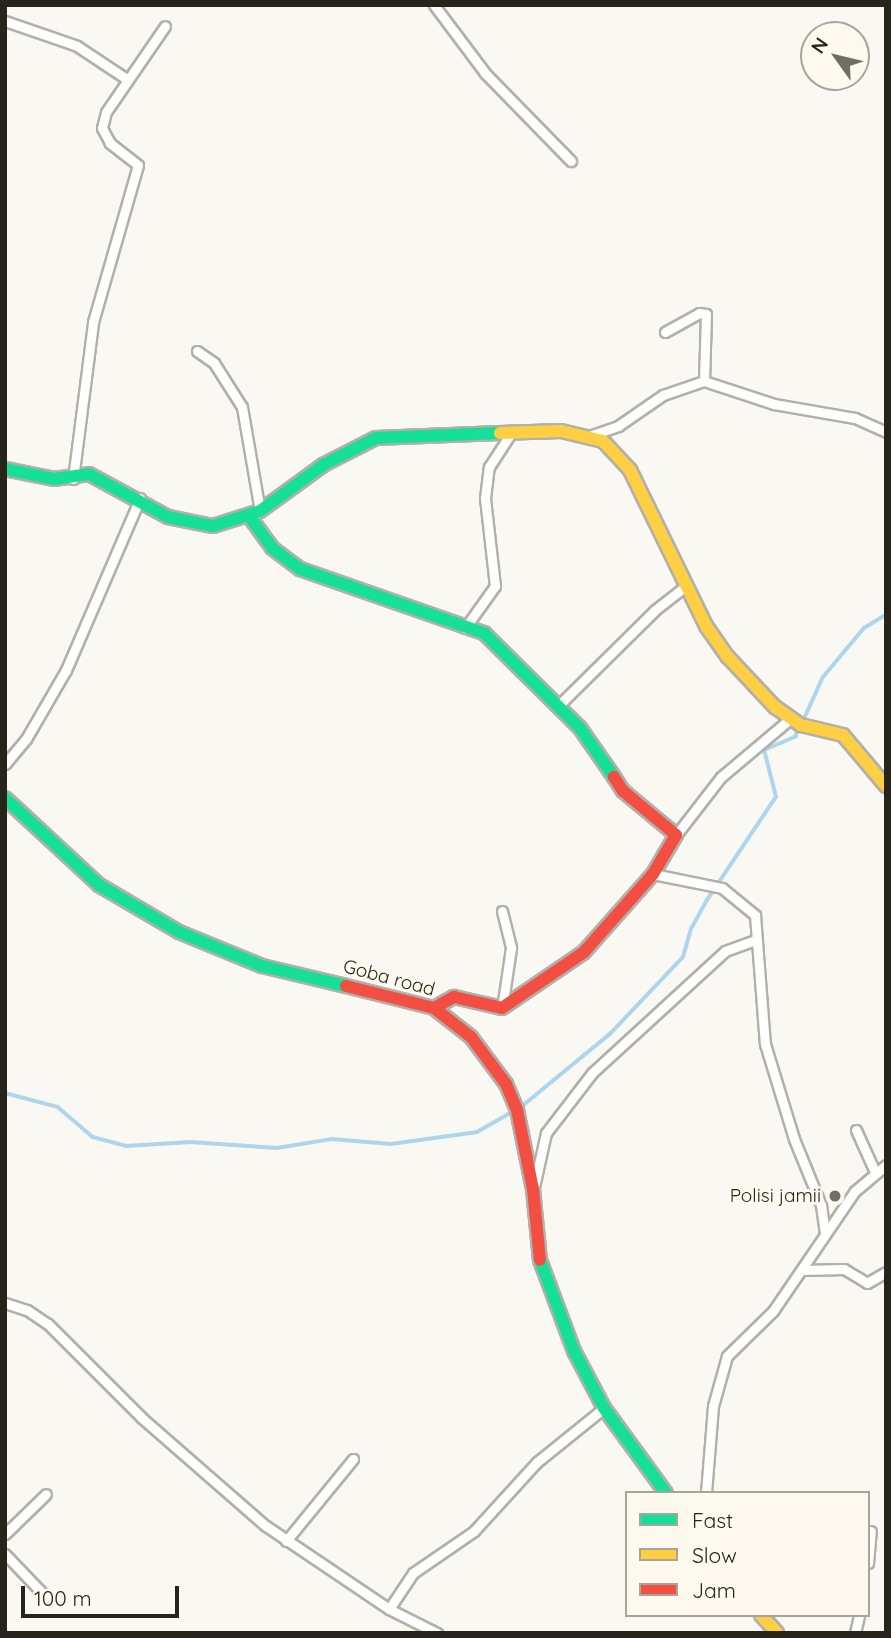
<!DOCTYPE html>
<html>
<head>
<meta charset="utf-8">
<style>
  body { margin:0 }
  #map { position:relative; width:891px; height:1638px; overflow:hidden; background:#faf8f2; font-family:Quicksand,sans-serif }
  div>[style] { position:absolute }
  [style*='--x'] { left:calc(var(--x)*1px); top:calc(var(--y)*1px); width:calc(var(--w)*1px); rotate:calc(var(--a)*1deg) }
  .stream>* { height:3.5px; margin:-1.75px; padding:0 1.75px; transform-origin:1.75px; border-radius:1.75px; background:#add6ee }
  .roads { filter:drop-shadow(2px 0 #b2b0a9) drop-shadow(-2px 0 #b2b0a9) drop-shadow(0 2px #b2b0a9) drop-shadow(0 -2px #b2b0a9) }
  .street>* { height:9px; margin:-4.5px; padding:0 4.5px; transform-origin:4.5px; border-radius:4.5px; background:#fefefd }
  .fast>* { height:12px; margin:-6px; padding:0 6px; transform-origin:6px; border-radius:6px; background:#16e098 }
  .slow>* { height:12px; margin:-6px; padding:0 6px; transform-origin:6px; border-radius:6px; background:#ffcf43 }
  .jam>* { height:12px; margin:-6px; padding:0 6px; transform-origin:6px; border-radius:6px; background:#f24e42 }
  .dots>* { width:19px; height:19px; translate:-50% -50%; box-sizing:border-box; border:4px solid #fdf9ef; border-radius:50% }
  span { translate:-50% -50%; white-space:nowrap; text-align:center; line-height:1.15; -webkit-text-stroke:6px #fdf9ef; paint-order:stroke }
  .street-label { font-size:19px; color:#27241b }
  .poi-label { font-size:19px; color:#27241b }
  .right { translate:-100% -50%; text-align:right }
  .frame { position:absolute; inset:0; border:7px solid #27241b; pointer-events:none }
  .legend { position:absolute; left:625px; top:1491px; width:245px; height:126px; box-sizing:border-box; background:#fdf9ef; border:2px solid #a7a49a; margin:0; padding:9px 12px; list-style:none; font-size:21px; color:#27241b }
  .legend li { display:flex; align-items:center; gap:14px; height:35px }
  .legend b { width:35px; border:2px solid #a7a49a }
  .north { position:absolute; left:800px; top:21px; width:70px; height:70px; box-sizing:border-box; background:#fdf9ef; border:2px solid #a7a49a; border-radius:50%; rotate:304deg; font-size:19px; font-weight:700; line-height:28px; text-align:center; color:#27241b }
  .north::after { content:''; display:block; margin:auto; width:24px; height:32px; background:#716e66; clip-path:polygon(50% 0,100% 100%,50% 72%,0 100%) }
  .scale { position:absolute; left:21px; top:1586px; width:158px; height:32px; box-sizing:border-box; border:4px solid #27241b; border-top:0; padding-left:9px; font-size:21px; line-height:24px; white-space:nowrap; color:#27241b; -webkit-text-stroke:5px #fdf9ef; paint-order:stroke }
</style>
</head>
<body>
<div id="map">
  <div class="stream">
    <div style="--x:803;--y:721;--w:48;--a:-65.6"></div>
    <div style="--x:823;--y:677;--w:64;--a:-50.1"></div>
    <div style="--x:864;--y:628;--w:26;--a:-31"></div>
    <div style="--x:5;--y:1093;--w:55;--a:14.8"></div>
    <div style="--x:58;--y:1107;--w:46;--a:40.6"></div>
    <div style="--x:93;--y:1137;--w:34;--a:15"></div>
    <div style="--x:126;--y:1146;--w:64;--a:-3.6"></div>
    <div style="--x:190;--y:1142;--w:87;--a:3.9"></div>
    <div style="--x:277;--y:1148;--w:56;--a:-9.3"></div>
    <div style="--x:332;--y:1139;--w:59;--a:4.8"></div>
    <div style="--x:391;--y:1144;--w:87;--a:-7.9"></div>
    <div style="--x:477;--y:1132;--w:43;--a:-29.6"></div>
    <div style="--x:521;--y:1107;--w:115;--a:-39.4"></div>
    <div style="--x:610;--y:1034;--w:106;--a:-46.5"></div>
    <div style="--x:683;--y:957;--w:29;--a:-74"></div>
    <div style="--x:691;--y:929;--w:33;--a:-61"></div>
    <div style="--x:707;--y:900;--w:124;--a:-56.2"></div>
    <div style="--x:776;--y:797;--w:49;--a:-104.3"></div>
    <div style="--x:764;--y:750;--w:34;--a:-23"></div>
    <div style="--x:795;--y:737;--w:10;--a:-66"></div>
  </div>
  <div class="roads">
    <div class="street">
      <div style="--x:434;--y:5;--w:85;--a:53.1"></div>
      <div style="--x:485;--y:73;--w:123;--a:45.7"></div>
      <div style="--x:5;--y:21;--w:76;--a:19.1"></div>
      <div style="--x:77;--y:46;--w:61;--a:33.7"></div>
      <div style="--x:665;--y:332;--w:39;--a:-29"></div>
      <div style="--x:699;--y:313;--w:7;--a:8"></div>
      <div style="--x:706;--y:314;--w:67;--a:91.7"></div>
      <div style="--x:197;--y:351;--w:21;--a:35"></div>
      <div style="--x:214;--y:363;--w:52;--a:57.5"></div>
      <div style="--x:242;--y:407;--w:106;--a:80.2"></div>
      <div style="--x:589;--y:436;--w:31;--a:-19"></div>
      <div style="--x:618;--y:426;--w:55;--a:-34.6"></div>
      <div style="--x:663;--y:395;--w:43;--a:-18.9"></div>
      <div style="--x:704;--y:381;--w:74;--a:18.2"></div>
      <div style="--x:774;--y:404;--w:82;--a:9.8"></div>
      <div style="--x:855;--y:418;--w:34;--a:24"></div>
      <div style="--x:73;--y:479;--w:158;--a:-82.7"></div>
      <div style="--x:93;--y:322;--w:163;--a:-74"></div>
      <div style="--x:138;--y:165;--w:36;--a:-142"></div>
      <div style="--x:110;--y:143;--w:17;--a:-118"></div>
      <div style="--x:102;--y:128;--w:16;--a:-76"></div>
      <div style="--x:106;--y:112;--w:104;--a:-55.5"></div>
      <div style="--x:465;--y:628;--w:52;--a:-54.5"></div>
      <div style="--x:495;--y:586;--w:89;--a:-96.5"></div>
      <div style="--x:485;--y:498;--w:31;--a:-83"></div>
      <div style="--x:489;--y:467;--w:38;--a:-57"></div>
      <div style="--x:557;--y:707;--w:138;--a:-44.7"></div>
      <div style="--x:655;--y:610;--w:39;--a:-38"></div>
      <div style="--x:5;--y:764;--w:33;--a:-50"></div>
      <div style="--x:26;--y:739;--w:80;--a:-59.9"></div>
      <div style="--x:66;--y:670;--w:187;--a:-66.7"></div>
      <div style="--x:676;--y:835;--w:73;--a:-52.2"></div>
      <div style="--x:721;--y:777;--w:92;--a:-40.1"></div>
      <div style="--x:653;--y:874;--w:70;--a:11.5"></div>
      <div style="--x:722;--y:888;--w:43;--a:39.3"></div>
      <div style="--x:755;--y:915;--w:129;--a:85.6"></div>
      <div style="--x:765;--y:1044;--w:99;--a:73"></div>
      <div style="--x:794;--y:1139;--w:71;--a:67.8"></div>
      <div style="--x:821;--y:1205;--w:28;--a:82"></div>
      <div style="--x:502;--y:911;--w:38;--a:76"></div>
      <div style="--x:511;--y:948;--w:61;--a:98.5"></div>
      <div style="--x:856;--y:1130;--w:46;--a:65.7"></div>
      <div style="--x:534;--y:1187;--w:55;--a:-77.5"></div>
      <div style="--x:546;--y:1133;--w:76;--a:-52.5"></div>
      <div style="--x:592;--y:1073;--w:180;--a:-42.5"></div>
      <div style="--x:725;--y:951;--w:33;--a:-20"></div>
      <div style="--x:802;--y:1270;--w:42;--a:-1.4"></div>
      <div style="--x:844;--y:1269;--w:27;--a:31"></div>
      <div style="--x:867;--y:1283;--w:22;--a:-30"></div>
      <div style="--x:5;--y:1303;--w:23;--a:18"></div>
      <div style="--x:27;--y:1310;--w:25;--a:34"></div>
      <div style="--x:48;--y:1324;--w:133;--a:45"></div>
      <div style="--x:142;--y:1418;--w:164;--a:41.1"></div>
      <div style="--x:266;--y:1526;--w:148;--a:34"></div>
      <div style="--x:389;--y:1609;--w:54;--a:26.6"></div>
      <div style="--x:706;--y:1493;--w:87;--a:-85.4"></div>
      <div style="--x:713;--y:1406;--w:52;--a:-74.4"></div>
      <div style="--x:727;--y:1356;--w:64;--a:-44.4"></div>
      <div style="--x:773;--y:1311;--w:145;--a:-55.7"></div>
      <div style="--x:855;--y:1191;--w:40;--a:-40"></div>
      <div style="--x:5;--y:1534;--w:57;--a:-44.3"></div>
      <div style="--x:286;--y:1541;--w:106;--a:-50.7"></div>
      <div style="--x:5;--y:1554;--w:59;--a:46.4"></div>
      <div style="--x:868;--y:1563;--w:32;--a:-85"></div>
      <div style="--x:389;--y:1609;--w:43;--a:-56.3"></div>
      <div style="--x:413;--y:1573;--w:74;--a:-34.5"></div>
      <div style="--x:474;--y:1531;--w:93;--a:-47.6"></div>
      <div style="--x:537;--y:1462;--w:86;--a:-38.9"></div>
      <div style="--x:855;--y:1633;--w:18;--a:-77"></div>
    </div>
    <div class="fast">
      <div style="--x:5;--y:469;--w:50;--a:11.5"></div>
      <div style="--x:54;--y:479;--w:35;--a:-8"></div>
      <div style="--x:89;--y:474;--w:90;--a:28.6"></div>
      <div style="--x:168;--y:517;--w:46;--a:11.3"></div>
      <div style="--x:213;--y:526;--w:49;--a:-17.7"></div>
      <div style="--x:260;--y:511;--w:78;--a:-36.1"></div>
      <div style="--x:323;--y:465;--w:59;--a:-27"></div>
      <div style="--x:376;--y:438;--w:124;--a:-2.3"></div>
      <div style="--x:249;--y:516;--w:39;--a:54"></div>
      <div style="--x:272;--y:548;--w:35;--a:37"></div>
      <div style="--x:300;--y:569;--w:195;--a:19.2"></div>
      <div style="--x:484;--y:633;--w:135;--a:44.7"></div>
      <div style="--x:580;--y:728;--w:60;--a:55.2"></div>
      <div style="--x:5;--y:798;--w:128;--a:42.8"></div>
      <div style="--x:99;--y:885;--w:93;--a:30.4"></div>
      <div style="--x:179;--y:932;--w:90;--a:22.3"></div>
      <div style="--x:262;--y:966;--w:86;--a:13.4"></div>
      <div style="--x:540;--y:1260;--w:97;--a:69.5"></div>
      <div style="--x:574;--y:1351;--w:64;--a:62.2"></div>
      <div style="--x:604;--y:1408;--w:105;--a:53.9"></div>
    </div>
    <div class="slow">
      <div style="--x:500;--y:433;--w:61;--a:-1.9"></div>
      <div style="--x:561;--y:431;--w:43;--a:13.4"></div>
      <div style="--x:603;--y:441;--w:40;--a:47"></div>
      <div style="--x:630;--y:470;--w:174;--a:64"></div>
      <div style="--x:706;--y:626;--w:38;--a:55"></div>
      <div style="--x:728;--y:657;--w:69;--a:46.8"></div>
      <div style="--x:775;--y:707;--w:32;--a:35"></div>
      <div style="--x:801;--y:725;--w:43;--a:13.4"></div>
      <div style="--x:843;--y:735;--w:67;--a:49.9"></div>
      <div style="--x:761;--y:1615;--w:24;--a:48"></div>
    </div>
    <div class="jam">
      <div style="--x:346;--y:986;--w:91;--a:14"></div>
      <div style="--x:434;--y:1008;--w:47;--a:38.1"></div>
      <div style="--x:471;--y:1037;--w:59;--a:53.3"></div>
      <div style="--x:506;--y:1084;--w:28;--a:67"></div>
      <div style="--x:517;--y:1110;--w:81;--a:78.6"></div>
      <div style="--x:533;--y:1189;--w:71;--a:84.4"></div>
      <div style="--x:434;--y:1008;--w:23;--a:-29"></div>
      <div style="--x:454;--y:997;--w:49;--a:12.9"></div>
      <div style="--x:502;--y:1008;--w:99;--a:-34.3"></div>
      <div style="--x:584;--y:952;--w:104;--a:-48.5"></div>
      <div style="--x:653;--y:874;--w:45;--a:-59.5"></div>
      <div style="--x:676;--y:835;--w:69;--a:-140.3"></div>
      <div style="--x:623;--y:791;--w:17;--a:-123"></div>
    </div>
  </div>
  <div class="dots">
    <div style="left:835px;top:1196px;background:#716e66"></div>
  </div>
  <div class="street-label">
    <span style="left:389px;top:978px;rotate:15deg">Goba road</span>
  </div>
  <div class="poi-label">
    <span class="right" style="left:821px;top:1196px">Polisi jamii</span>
  </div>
  <div class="frame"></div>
  <ul class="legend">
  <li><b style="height:9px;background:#16e098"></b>Fast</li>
  <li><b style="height:9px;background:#ffcf43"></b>Slow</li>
  <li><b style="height:9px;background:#f24e42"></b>Jam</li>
  </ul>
  <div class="north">N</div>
  <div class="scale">100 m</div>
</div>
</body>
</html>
